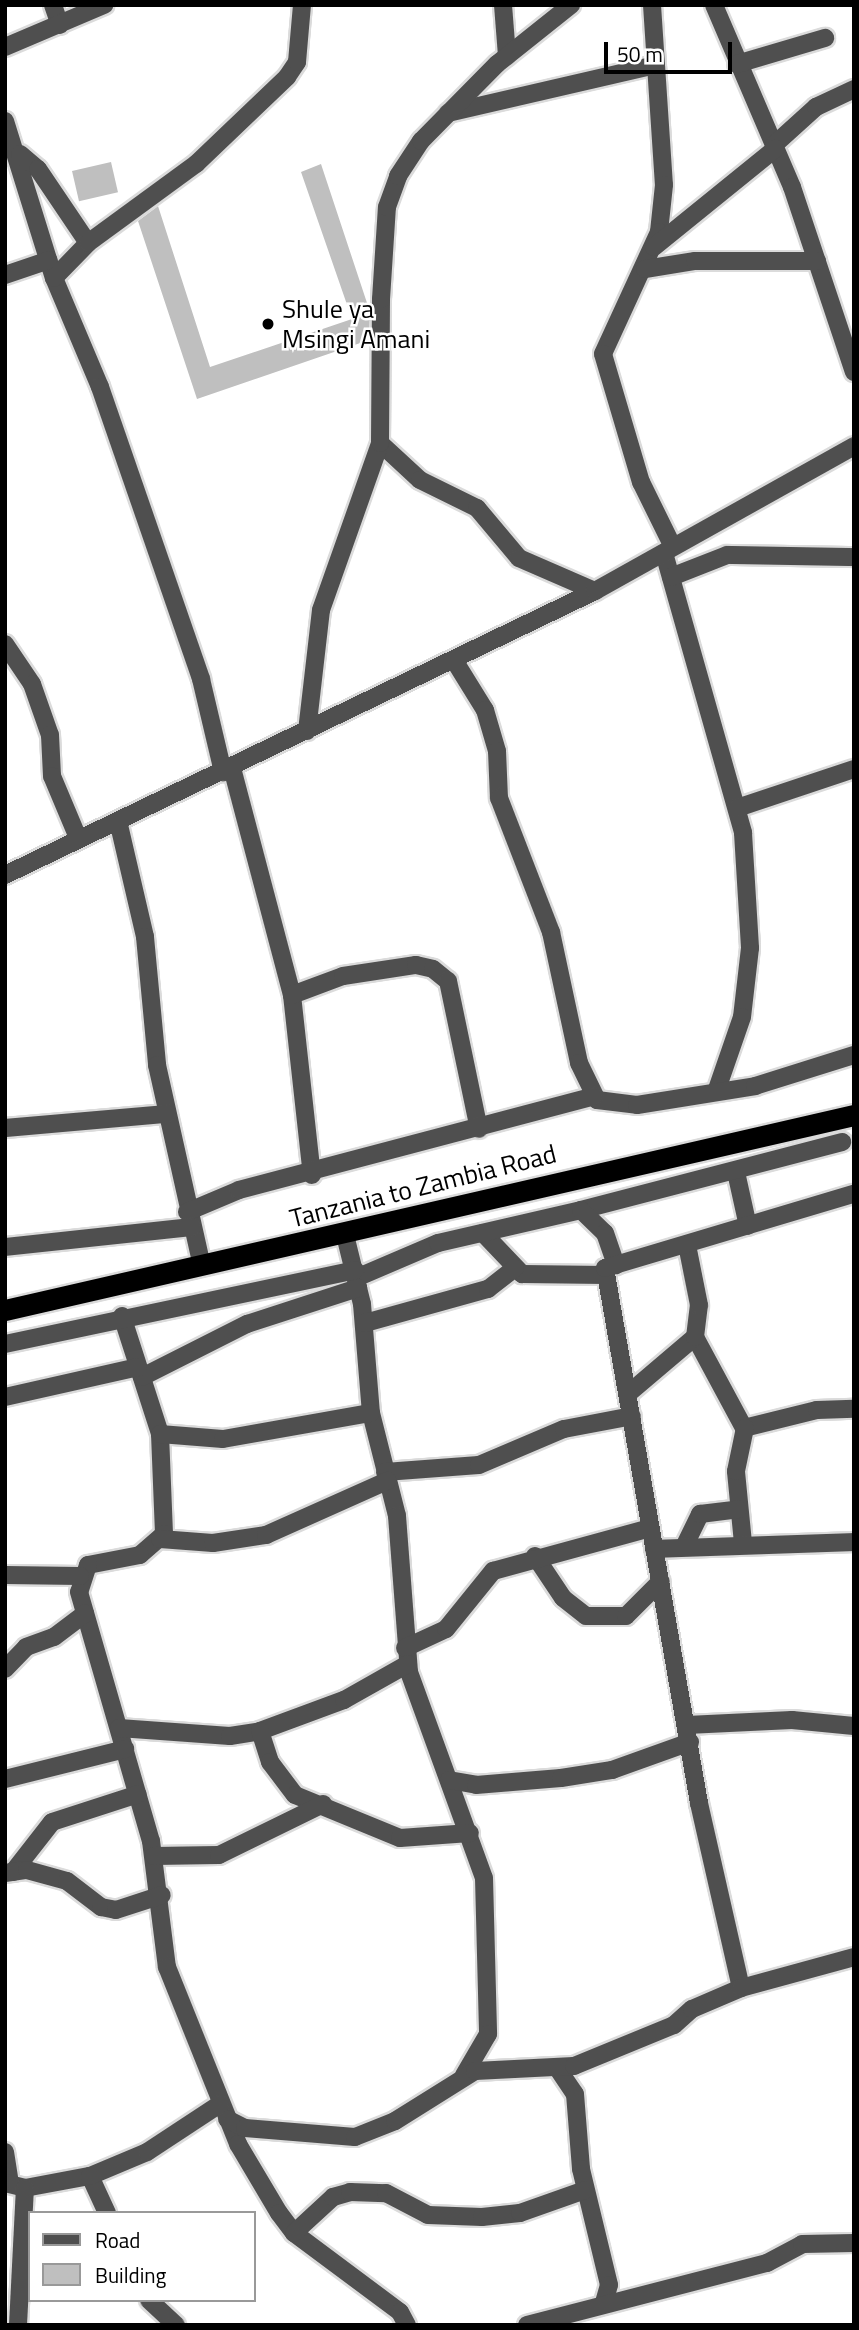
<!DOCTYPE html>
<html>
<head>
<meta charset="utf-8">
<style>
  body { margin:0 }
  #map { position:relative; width:859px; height:2330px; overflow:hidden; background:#fff; font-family:"Titillium Web",sans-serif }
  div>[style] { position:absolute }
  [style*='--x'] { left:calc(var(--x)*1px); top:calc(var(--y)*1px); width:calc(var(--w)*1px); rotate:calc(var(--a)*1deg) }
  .building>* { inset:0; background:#bfbfbf; transform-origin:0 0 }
  .roads { filter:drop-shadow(2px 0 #dbdbdb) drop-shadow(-2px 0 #dbdbdb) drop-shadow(0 2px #dbdbdb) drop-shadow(0 -2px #dbdbdb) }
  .minor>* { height:18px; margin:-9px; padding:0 9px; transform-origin:9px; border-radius:9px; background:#4f4f4f }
  .highway>* { height:21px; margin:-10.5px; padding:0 10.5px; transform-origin:10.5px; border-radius:10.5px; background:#000 }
  .dots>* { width:19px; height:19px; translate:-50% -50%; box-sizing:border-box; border:4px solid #fff; border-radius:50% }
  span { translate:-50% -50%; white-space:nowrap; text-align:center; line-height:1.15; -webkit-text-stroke:5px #fff; paint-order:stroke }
  .poi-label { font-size:26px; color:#000 }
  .left { translate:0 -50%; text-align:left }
  .street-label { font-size:26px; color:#000 }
  .frame { position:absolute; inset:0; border:7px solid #000; pointer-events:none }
  .legend { position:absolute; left:28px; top:2211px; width:228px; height:91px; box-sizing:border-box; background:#fff; border:2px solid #999; margin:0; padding:9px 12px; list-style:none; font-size:21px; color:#000 }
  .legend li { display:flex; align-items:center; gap:14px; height:35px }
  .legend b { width:35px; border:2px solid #999 }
  .scale { position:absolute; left:604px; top:42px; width:128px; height:32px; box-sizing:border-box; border:4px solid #000; border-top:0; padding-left:9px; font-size:21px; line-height:24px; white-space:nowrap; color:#000; -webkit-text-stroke:5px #fff; paint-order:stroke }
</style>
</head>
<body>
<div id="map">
  <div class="building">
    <div style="left:111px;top:162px;width:31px;height:40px;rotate:77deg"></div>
    <div style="clip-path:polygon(321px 164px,370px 312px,369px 340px,197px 399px,138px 221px,158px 206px,210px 367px,352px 319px,301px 172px)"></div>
  </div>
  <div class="roads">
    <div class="minor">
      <div style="--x:53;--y:5;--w:21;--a:71"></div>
      <div style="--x:503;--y:5;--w:51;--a:85.5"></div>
      <div style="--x:652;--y:5;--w:180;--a:86.2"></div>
      <div style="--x:664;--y:185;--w:47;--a:96.1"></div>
      <div style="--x:659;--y:232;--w:134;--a:114.7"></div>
      <div style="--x:603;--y:354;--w:134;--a:73.5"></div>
      <div style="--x:641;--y:482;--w:72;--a:63.8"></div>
      <div style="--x:714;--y:5;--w:198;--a:66.8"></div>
      <div style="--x:792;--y:187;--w:195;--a:71.5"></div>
      <div style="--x:5;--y:47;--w:108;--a:-23"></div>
      <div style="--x:737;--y:64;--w:92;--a:-16.5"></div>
      <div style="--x:448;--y:113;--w:213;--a:-13"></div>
      <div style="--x:5;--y:121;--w:164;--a:72.7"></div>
      <div style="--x:54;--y:278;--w:118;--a:67.1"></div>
      <div style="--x:100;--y:387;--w:309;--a:70.9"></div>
      <div style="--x:201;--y:679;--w:96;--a:76.7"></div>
      <div style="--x:774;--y:145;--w:57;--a:-42.1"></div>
      <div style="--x:816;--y:107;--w:42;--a:-25.3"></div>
      <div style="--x:20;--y:154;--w:23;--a:40"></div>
      <div style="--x:38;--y:169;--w:89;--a:56"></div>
      <div style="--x:654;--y:247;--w:156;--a:-39"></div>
      <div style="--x:645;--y:269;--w:51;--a:-9.1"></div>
      <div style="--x:695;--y:261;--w:122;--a:0"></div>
      <div style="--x:5;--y:275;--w:46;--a:-18.8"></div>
      <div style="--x:54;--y:278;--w:49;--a:-45.8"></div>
      <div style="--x:88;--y:243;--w:134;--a:-36.2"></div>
      <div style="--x:196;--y:164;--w:126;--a:-43.7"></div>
      <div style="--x:287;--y:77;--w:18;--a:-56"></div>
      <div style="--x:297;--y:62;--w:57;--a:-85"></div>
      <div style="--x:380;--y:443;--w:54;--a:42.8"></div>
      <div style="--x:420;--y:480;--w:64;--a:26.2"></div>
      <div style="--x:477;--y:508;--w:65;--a:50"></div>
      <div style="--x:519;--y:558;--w:83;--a:23.5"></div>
      <div style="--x:664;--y:553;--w:291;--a:74.2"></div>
      <div style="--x:743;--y:833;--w:115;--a:86.5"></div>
      <div style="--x:750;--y:948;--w:69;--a:96.6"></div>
      <div style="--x:742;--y:1017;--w:79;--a:109.1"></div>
      <div style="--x:671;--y:577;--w:60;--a:-21.4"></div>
      <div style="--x:727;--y:555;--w:127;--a:0.9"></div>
      <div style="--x:5;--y:644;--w:48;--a:56"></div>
      <div style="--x:32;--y:684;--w:54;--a:70.6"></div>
      <div style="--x:50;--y:735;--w:41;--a:87.2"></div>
      <div style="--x:52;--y:776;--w:67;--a:67.2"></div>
      <div style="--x:454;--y:660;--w:59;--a:58.2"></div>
      <div style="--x:485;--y:710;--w:43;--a:73.7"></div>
      <div style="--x:497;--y:751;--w:47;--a:87.6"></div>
      <div style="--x:499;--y:798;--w:144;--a:68.8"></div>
      <div style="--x:551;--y:932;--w:134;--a:77.9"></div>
      <div style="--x:579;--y:1063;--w:41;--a:64.1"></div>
      <div style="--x:597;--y:1100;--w:40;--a:7.1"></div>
      <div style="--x:637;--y:1105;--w:120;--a:-9.1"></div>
      <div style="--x:755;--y:1086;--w:104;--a:-17.4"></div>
      <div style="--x:307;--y:731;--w:122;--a:-83.4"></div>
      <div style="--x:321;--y:610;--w:177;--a:-70.5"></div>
      <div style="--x:380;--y:443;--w:144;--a:-89.6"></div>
      <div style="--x:381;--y:299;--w:92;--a:-86.3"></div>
      <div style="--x:387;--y:207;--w:33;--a:-70"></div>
      <div style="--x:398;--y:176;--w:42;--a:-56.7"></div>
      <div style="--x:421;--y:141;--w:108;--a:-45.4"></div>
      <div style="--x:497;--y:64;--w:95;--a:-38.6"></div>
      <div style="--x:232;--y:768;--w:235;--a:75.2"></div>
      <div style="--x:292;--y:995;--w:181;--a:83.7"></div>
      <div style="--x:737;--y:808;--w:123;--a:-18.4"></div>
      <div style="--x:119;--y:825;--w:115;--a:76.9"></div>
      <div style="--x:145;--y:937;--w:129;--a:84.6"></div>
      <div style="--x:157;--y:1065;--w:206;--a:77.4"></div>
      <div style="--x:5;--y:875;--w:655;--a:-25.7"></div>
      <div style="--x:595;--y:591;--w:297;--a:-29.2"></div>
      <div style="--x:292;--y:995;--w:54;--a:-20.4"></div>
      <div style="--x:343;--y:976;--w:74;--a:-8.6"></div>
      <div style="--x:416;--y:965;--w:17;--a:13"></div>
      <div style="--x:433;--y:969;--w:19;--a:39"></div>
      <div style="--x:448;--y:981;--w:151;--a:78.2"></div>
      <div style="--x:5;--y:1128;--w:162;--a:-5"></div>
      <div style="--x:736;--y:1172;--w:55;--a:77.5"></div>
      <div style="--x:581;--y:1210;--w:270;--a:-14.6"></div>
      <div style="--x:187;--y:1212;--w:56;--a:-22.9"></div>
      <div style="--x:239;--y:1190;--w:367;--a:-14.8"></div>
      <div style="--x:483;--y:1233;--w:57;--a:46.4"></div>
      <div style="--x:522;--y:1274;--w:84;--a:0.7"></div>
      <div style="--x:345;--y:1235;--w:71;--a:76.2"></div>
      <div style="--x:362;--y:1304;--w:109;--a:85.3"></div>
      <div style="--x:371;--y:1413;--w:106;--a:75.8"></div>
      <div style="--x:397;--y:1516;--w:156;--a:85.6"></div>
      <div style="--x:409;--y:1672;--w:219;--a:70"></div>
      <div style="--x:484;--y:1878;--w:156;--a:88.5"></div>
      <div style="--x:488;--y:2034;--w:48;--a:120.3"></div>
      <div style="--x:5;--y:1247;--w:188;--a:-6.1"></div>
      <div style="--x:356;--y:1278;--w:89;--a:-23.1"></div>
      <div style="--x:438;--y:1243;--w:147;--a:-13"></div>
      <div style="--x:581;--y:1210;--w:33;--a:44"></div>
      <div style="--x:605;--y:1233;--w:34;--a:71"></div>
      <div style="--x:122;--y:1316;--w:124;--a:72.1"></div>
      <div style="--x:160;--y:1434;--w:100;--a:87.7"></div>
      <div style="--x:164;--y:1534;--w:32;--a:139"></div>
      <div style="--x:140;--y:1555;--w:53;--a:169.1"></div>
      <div style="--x:88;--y:1565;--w:28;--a:108"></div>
      <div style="--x:79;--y:1592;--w:259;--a:73.9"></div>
      <div style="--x:151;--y:1841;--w:127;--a:82.8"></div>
      <div style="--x:167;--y:1967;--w:191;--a:68.1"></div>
      <div style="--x:238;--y:2144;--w:80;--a:59.3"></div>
      <div style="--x:279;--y:2213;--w:25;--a:53"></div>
      <div style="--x:294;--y:2233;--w:132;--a:36.7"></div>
      <div style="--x:400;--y:2312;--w:15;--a:62"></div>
      <div style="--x:365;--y:1323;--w:128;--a:-15.5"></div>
      <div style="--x:488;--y:1289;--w:34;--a:-38"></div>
      <div style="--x:695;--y:1337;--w:103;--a:61.7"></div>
      <div style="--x:744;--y:1428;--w:75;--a:-13.9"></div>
      <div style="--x:817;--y:1410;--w:37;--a:-2"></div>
      <div style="--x:5;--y:1344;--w:358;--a:-11.9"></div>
      <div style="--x:142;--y:1377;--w:118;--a:-26.8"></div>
      <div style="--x:247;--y:1324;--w:117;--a:-18"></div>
      <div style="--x:629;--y:1393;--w:87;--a:-40.3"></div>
      <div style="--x:695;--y:1337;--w:32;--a:-83"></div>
      <div style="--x:699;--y:1305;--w:61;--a:-101.3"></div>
      <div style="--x:5;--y:1397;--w:136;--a:-12.7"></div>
      <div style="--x:160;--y:1434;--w:63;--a:4.5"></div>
      <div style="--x:223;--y:1439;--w:150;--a:-10"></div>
      <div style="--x:385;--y:1472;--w:94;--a:-4.3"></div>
      <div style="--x:479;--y:1465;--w:92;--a:-23"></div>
      <div style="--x:564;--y:1429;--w:69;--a:-10.8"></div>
      <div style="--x:160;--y:1539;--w:53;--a:4.3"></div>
      <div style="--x:213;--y:1543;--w:54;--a:-8.6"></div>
      <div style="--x:266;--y:1535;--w:133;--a:-24.1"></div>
      <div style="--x:743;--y:1543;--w:72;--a:-95.6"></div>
      <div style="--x:736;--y:1471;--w:44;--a:-78.2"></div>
      <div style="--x:684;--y:1547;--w:37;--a:-64"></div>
      <div style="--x:700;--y:1514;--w:38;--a:-7"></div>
      <div style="--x:654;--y:1549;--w:200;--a:-2"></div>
      <div style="--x:535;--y:1556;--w:50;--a:56.3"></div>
      <div style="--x:563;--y:1598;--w:29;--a:38"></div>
      <div style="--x:586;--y:1616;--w:40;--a:0"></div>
      <div style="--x:626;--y:1616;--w:49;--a:-45"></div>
      <div style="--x:5;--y:1575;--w:75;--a:0.8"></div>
      <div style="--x:405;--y:1648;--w:45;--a:-24.9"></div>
      <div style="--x:446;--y:1629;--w:75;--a:-51"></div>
      <div style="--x:493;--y:1571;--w:163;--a:-15.3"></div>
      <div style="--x:5;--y:1669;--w:30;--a:-46"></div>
      <div style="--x:26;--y:1647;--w:30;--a:-20"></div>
      <div style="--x:54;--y:1637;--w:39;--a:-37"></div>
      <div style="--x:687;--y:1725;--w:105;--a:-2.7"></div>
      <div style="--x:792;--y:1720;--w:62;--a:5.5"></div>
      <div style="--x:119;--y:1728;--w:111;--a:4.1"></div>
      <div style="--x:230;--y:1736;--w:30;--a:-9"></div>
      <div style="--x:260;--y:1731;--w:90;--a:-20.3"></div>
      <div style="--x:344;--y:1700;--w:73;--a:-29.4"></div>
      <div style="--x:260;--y:1731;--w:33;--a:72"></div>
      <div style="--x:270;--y:1762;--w:41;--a:52.9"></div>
      <div style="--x:295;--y:1795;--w:113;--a:22.3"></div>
      <div style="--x:400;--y:1838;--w:70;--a:-4.1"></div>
      <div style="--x:5;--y:1779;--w:124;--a:-14"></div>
      <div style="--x:449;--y:1780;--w:27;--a:10"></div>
      <div style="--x:476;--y:1785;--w:85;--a:-4.7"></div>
      <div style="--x:561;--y:1778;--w:52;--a:-8.9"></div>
      <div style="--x:612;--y:1770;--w:83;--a:-19.7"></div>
      <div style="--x:154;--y:1856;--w:65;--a:-0.9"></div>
      <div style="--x:219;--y:1855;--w:116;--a:-26.1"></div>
      <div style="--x:13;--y:1872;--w:63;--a:-52"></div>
      <div style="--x:52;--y:1822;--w:90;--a:-18"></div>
      <div style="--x:5;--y:1873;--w:22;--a:-8"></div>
      <div style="--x:27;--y:1870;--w:41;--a:15.4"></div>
      <div style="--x:67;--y:1881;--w:43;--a:37.4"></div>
      <div style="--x:101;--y:1907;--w:15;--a:11"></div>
      <div style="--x:116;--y:1910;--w:48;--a:-18.1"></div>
      <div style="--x:741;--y:1988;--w:190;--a:-102.8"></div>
      <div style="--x:699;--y:1803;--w:543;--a:-99.97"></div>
      <div style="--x:605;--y:1268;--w:260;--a:-16.6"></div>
      <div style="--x:558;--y:2069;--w:30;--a:56"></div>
      <div style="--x:575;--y:2094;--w:75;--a:85.4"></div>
      <div style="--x:581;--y:2169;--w:119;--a:76.4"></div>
      <div style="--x:609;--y:2285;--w:19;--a:106"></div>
      <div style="--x:227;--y:2119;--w:20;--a:27"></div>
      <div style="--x:245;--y:2128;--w:110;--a:4.7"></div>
      <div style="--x:355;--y:2137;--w:43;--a:-21.8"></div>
      <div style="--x:395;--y:2121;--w:94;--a:-32"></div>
      <div style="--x:475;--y:2071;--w:99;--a:-2.9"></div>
      <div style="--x:574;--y:2066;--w:108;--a:-22.3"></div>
      <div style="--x:674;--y:2025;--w:24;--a:-42"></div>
      <div style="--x:692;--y:2009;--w:53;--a:-23.2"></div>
      <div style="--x:741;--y:1988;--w:117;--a:-15.3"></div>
      <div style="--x:5;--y:2152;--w:32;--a:81"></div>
      <div style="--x:90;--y:2176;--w:41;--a:65.3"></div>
      <div style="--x:5;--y:2183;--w:21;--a:14"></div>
      <div style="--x:25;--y:2188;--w:66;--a:-10.5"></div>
      <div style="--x:90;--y:2176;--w:62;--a:-22.8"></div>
      <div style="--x:147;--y:2152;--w:87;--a:-33.3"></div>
      <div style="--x:294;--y:2233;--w:53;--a:-42.7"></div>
      <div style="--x:333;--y:2197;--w:18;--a:-16"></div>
      <div style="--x:350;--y:2192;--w:36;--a:2"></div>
      <div style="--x:386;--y:2193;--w:47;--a:27.6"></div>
      <div style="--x:428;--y:2215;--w:54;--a:2.1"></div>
      <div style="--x:482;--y:2217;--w:38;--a:-6"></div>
      <div style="--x:520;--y:2213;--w:69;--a:-19.5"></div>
      <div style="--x:149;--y:2300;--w:37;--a:43"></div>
      <div style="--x:18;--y:2325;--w:137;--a:-87.1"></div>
      <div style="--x:527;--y:2325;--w:248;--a:-14.5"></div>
      <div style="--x:767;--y:2263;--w:40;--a:-28"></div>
      <div style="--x:802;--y:2244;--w:52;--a:-1.1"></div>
    </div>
    <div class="highway">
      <div style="--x:5;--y:1310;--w:871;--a:-12.94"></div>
    </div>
  </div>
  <div class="dots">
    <div style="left:268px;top:324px;background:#000"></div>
  </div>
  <div class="poi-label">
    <span class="left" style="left:282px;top:324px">Shule ya<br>Msingi Amani</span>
  </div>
  <div class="street-label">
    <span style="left:423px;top:1186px;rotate:-14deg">Tanzania to Zambia Road</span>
  </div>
  <div class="frame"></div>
  <ul class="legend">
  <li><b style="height:9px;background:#4f4f4f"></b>Road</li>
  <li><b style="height:19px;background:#bfbfbf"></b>Building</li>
  </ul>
  <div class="scale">50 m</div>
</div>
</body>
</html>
